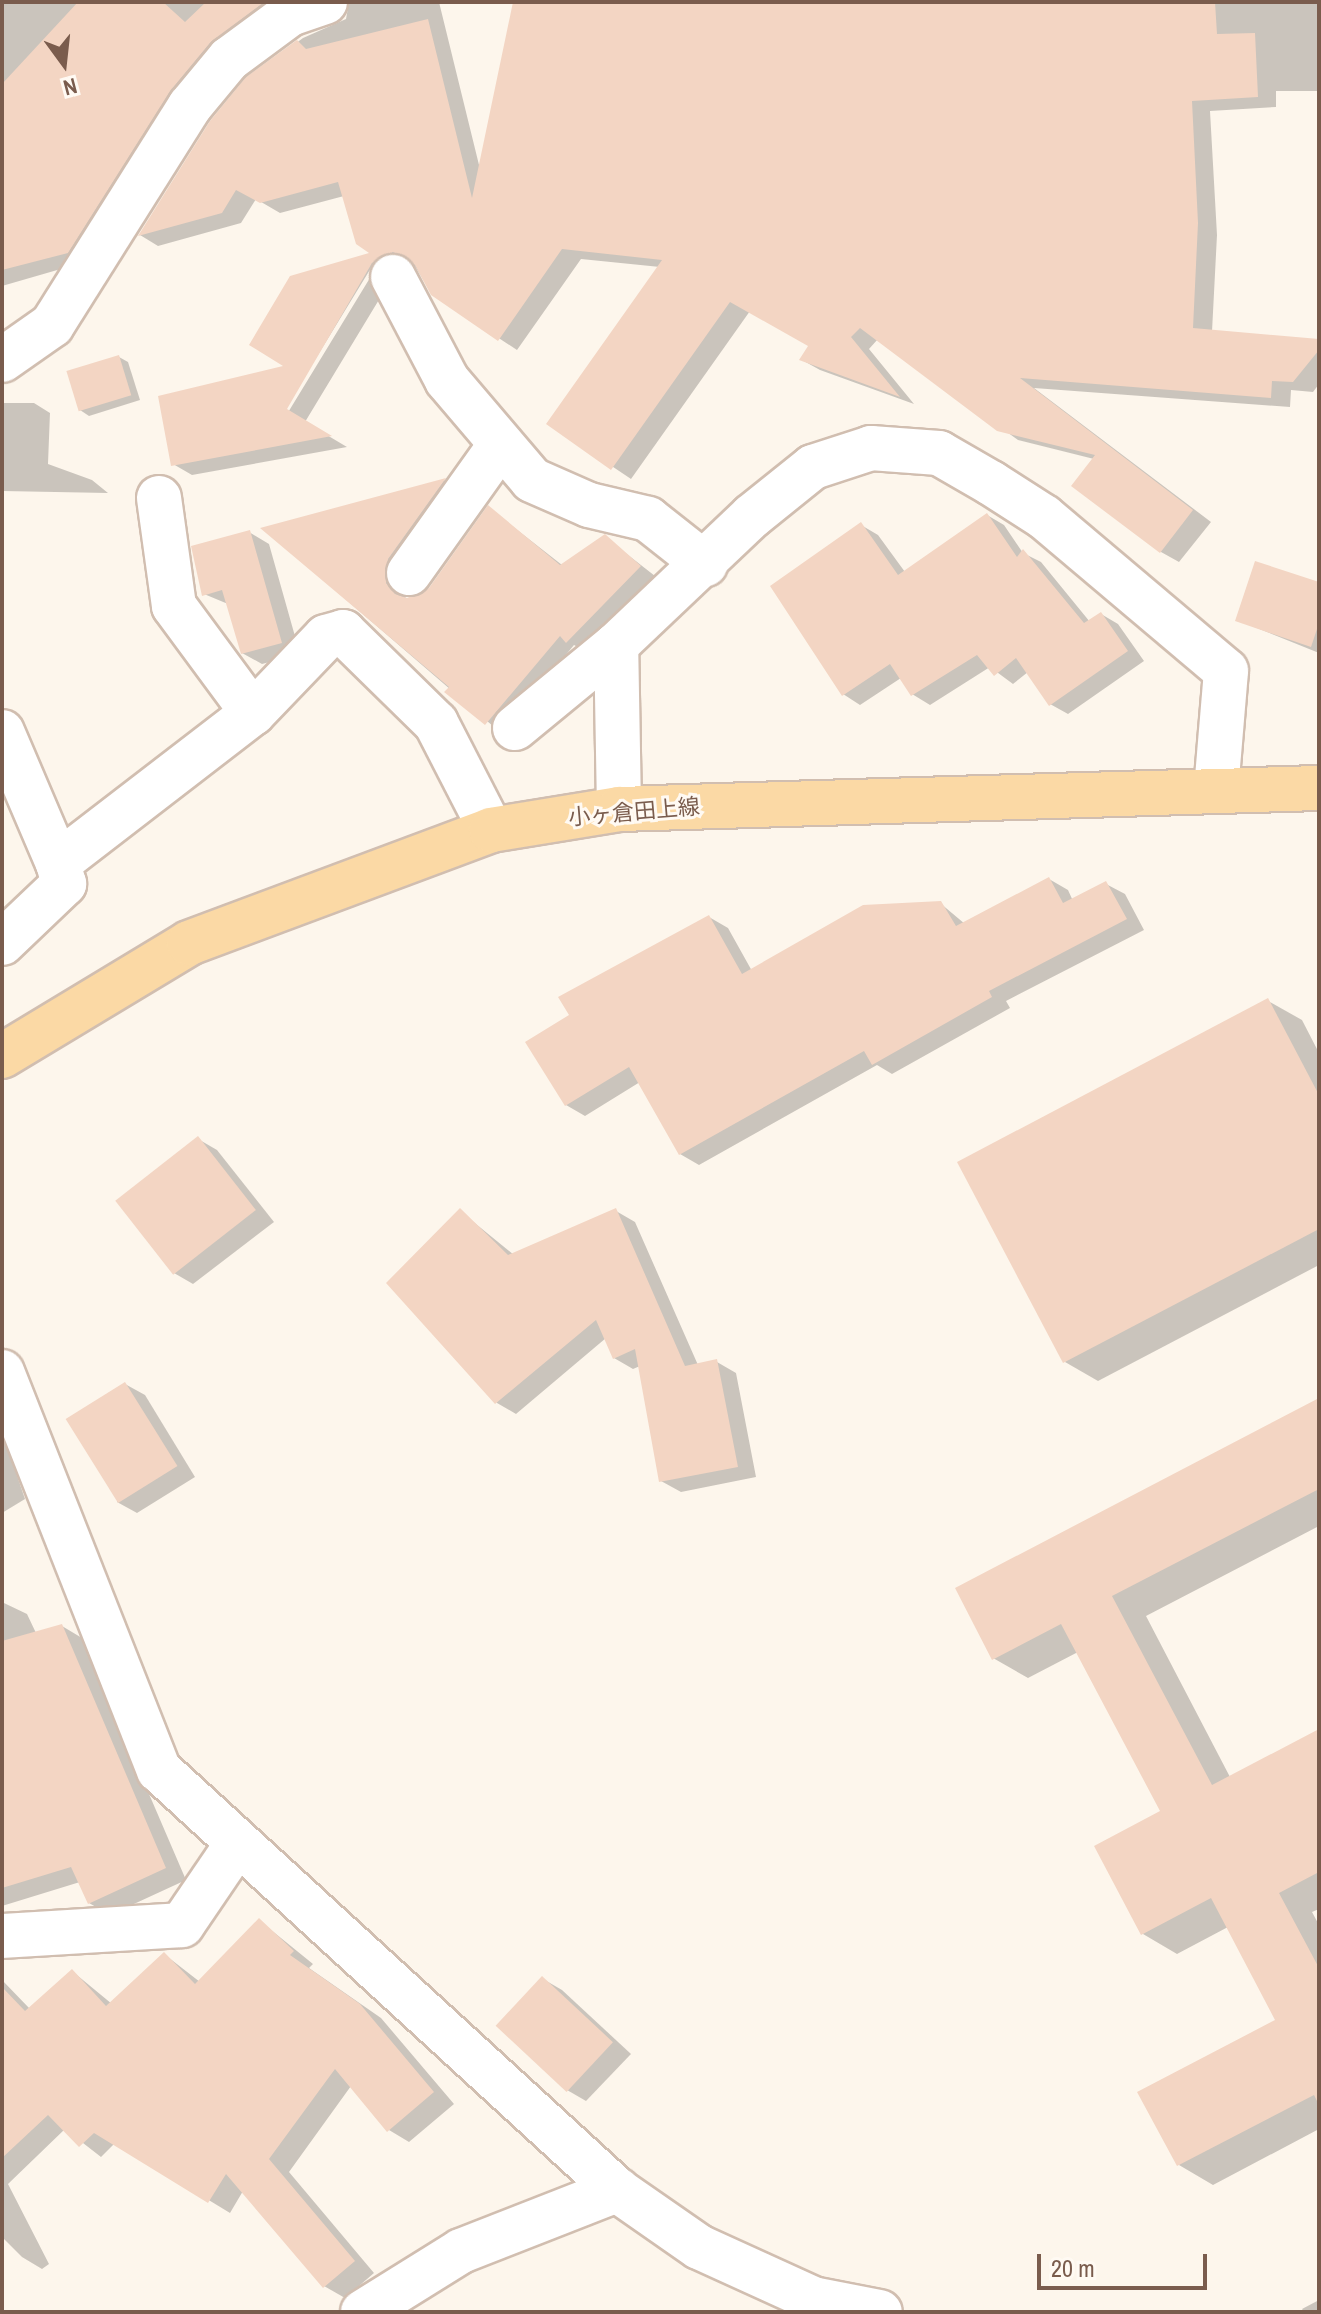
<!DOCTYPE html>
<html>
<head>
<meta charset="utf-8">
<style>
  body { margin:0 }
  #map { position:relative; width:1321px; height:2314px; overflow:hidden; background:#fdf6ec; font-family:"Archivo Narrow","Noto Sans JP",sans-serif }
  div>[style] { position:absolute }
  [style*='--x'] { left:calc(var(--x)*1px); top:calc(var(--y)*1px); width:calc(var(--w)*1px); rotate:calc(var(--a)*1deg) }
  .shadow>* { inset:0; background:#0003 }
  .building>* { inset:0; background:#f3d5c3; transform-origin:0 0 }
  .roads { filter:drop-shadow(2px 0 #d1beb0) drop-shadow(-2px 0 #d1beb0) drop-shadow(0 2px #d1beb0) drop-shadow(0 -2px #d1beb0) }
  .minor>* { height:44px; margin:-22px; padding:0 22px; transform-origin:22px; border-radius:22px; background:#fff }
  .major>* { height:44px; margin:-22px; padding:0 22px; transform-origin:22px; border-radius:22px; background:#fbd9a5 }
  span { translate:-50% -50%; white-space:nowrap; text-align:center; line-height:1.15; -webkit-text-stroke:6px #fffaf3; paint-order:stroke }
  .street-label { font-size:22px; color:#7a5c4d }
  .frame { position:absolute; inset:0; border:4px solid #7a5c4d; pointer-events:none }
  .north { position:absolute; left:24px; top:24px; width:80px; height:80px; -webkit-text-stroke:6px #fffaf3; paint-order:stroke; rotate:165deg; font-size:22px; font-weight:700; line-height:32px; text-align:center; color:#7a5c4d }
  .north::after { content:''; display:block; margin:auto; width:28px; height:36px; background:#7a5c4d; clip-path:polygon(50% 0,100% 100%,50% 72%,0 100%) }
  .scale { position:absolute; left:1037px; top:2254px; width:170px; height:36px; box-sizing:border-box; border:4px solid #7a5c4d; border-top:0; padding-left:10px; font-size:24px; line-height:28px; white-space:nowrap; color:#7a5c4d; -webkit-text-stroke:6px #fffaf3; paint-order:stroke }
</style>
</head>
<body>
<div id="map">
  <div class="shadow">
    <div style="clip-path:polygon(2px 2px,287px 2px,85px 262px,2px 286px)"></div>
    <div style="clip-path:polygon(evenodd,349px 2px,439px 2px,480px 169px,515px 2px,1319px 2px,1319px 91px,1276px 91px,1276px 107px,1210px 111px,1217px 235px,1212px 332px,1319px 341px,1319px 384px,1313px 392px,1291px 390px,1290px 407px,1034px 388px,1211px 522px,1179px 562px,1161px 552px,1094px 459px,1018px 440px,878px 339px,869px 349px,914px 404px,820px 370px,802px 360px,811px 345px,750px 311px,631px 479px,549px 424px,660px 267px,581px 259px,517px 350px,432px 294px,415px 266px,400px 265px,305px 422px,347px 447px,192px 475px,173px 464px,289px 366px,373px 254px,344px 196px,280px 213px,256px 199px,241px 223px,158px 246px,140px 235px,248px 79px,303px 38px,346px 19px,349px 2px,371px 268px,376px 268px,284px 419px,280px 417px,371px 268px)"></div>
    <div style="clip-path:polygon(119px 357px,128px 362px,140px 400px,89px 416px,80px 410px)"></div>
    <div style="clip-path:polygon(2px 403px,34px 403px,50px 413px,48px 464px,92px 480px,108px 493px,2px 491px)"></div>
    <div style="clip-path:polygon(446px 480px,461px 488px,399px 579px,402px 595px,409px 600px,431px 589px,489px 508px,562px 565px,605px 537px,655px 576px,583px 650px,574px 645px,501px 733px,264px 529px)"></div>
    <div style="clip-path:polygon(987px 515px,1004px 525px,1023px 553px,1041px 562px,1090px 622px,1101px 614px,1118px 624px,1144px 661px,1068px 714px,1050px 704px,1028px 672px,1013px 684px,990px 667px,930px 705px,912px 694px,901px 678px,860px 705px,843px 694px,861px 525px,878px 535px,905px 572px)"></div>
    <div style="clip-path:polygon(249px 532px,269px 544px,300px 654px,262px 664px,242px 653px,228px 604px,204px 594px)"></div>
    <div style="clip-path:polygon(1319px 584px,1319px 653px,1237px 620px)"></div>
    <div style="clip-path:polygon(1049px 879px,1068px 890px,1073px 901px,1106px 884px,1125px 894px,1144px 930px,1006px 1001px,1010px 1008px,892px 1074px,877px 1065px,699px 1165px,680px 1154px,640px 1082px,585px 1116px,566px 1105px,572px 1016px,709px 917px,728px 928px,752px 971px,940px 903px,965px 924px)"></div>
    <div style="clip-path:polygon(1268px 1001px,1302px 1020px,1319px 1053px,1319px 1265px,1098px 1381px,1065px 1362px)"></div>
    <div style="clip-path:polygon(198px 1139px,217px 1150px,274px 1222px,193px 1284px,174px 1273px)"></div>
    <div style="clip-path:polygon(460px 1211px,514px 1255px,616px 1211px,635px 1222px,698px 1365px,717px 1362px,736px 1373px,756px 1477px,681px 1492px,661px 1481px,640px 1366px,633px 1369px,614px 1358px,606px 1338px,516px 1414px,497px 1403px,389px 1283px)"></div>
    <div style="clip-path:polygon(125px 1384px,145px 1395px,195px 1477px,137px 1513px,117px 1502px)"></div>
    <div style="clip-path:polygon(1319px 1400px,1319px 1526px,1146px 1616px,1230px 1777px,1319px 1731px,1319px 1909px,1312px 1912px,1319px 1925px,1319px 2129px,1213px 2185px,1179px 2165px,1277px 2021px,1228px 1927px,1177px 1954px,1143px 1934px,1163px 1812px,1078px 1652px,1028px 1678px,993px 1658px)"></div>
    <div style="clip-path:polygon(2px 1432px,25px 1499px,2px 1513px)"></div>
    <div style="clip-path:polygon(2px 1586px,4px 1603px,27px 1614px,36px 1633px,62px 1626px,82px 1638px,186px 1880px,110px 1915px,89px 1903px,80px 1882px,2px 1906px)"></div>
    <div style="clip-path:polygon(260px 1921px,313px 1964px,309px 1968px,381px 2018px,454px 2104px,409px 2142px,389px 2130px,351px 2086px,289px 2172px,374px 2273px,345px 2298px,324px 2286px,243px 2191px,230px 2213px,115px 2143px,101px 2157px,65px 2129px,8px 2184px,49px 2264px,42px 2269px,22px 2257px,2px 2237px,2px 1980px,30px 2009px,72px 1971px,112px 2004px,164px 1954px,200px 1982px)"></div>
    <div style="clip-path:polygon(543px 1979px,562px 1990px,631px 2054px,586px 2101px,567px 2090px)"></div>
    <div style="clip-path:polygon(1319px 2300px,1319px 2312px,1304px 2312px,1302px 2309px)"></div>
  </div>
  <div class="building">
    <div style="clip-path:polygon(78px 2px,163px 2px,185px 22px,206px 2px,263px 3px,210px 43px,171px 90px,68px 253px,2px 270px,2px 84px)"></div>
    <div style="clip-path:polygon(513px 2px,1215px 2px,1217px 34px,1255px 33px,1258px 97px,1192px 101px,1198px 223px,1193px 328px,1319px 339px,1319px 350px,1293px 382px,1272px 381px,1271px 398px,1020px 378px,1193px 510px,1160px 553px,1071px 486px,1095px 455px,997px 431px,860px 328px,851px 337px,900px 397px,799px 360px,808px 346px,730px 302px,611px 470px,546px 424px,662px 260px,562px 249px,498px 341px,431px 295px,415px 265px,393px 252px,372px 263px,287px 409px,332px 436px,171px 466px,158px 396px,283px 366px,249px 345px,290px 276px,369px 253px,356px 244px,338px 182px,260px 203px,236px 190px,222px 213px,138px 236px,210px 121px,246px 77px,297px 40px,306px 49px,428px 19px,472px 198px)"></div>
    <div style="left:119px;top:355px;width:42px;height:55px;rotate:73deg"></div>
    <div style="clip-path:polygon(446px 478px,388px 559px,386px 583px,395px 594px,407px 598px,429px 588px,488px 505px,560px 565px,605px 534px,641px 566px,566px 643px,560px 636px,485px 725px,444px 692px,449px 687px,260px 528px)"></div>
    <div style="clip-path:polygon(987px 513px,1017px 557px,1023px 549px,1084px 623px,1101px 612px,1128px 651px,1049px 706px,1016px 658px,994px 676px,977px 655px,911px 696px,890px 664px,842px 696px,770px 586px,861px 522px,898px 575px)"></div>
    <div style="clip-path:polygon(250px 530px,282px 643px,241px 654px,222px 590px,202px 596px,191px 546px)"></div>
    <div style="clip-path:polygon(1255px 561px,1319px 582px,1319px 623px,1311px 647px,1235px 621px)"></div>
    <div style="clip-path:polygon(1049px 877px,1063px 903px,1106px 881px,1127px 919px,989px 991px,992px 997px,872px 1065px,864px 1051px,679px 1155px,629px 1067px,565px 1106px,525px 1042px,569px 1015px,558px 997px,709px 915px,742px 974px,863px 905px,941px 901px,956px 926px)"></div>
    <div style="clip-path:polygon(1268px 998px,1319px 1095px,1319px 1229px,1063px 1363px,957px 1162px)"></div>
    <div style="left:198px;top:1136px;width:94px;height:105px;rotate:52deg"></div>
    <div style="clip-path:polygon(460px 1208px,508px 1255px,616px 1208px,685px 1366px,717px 1359px,738px 1467px,659px 1482px,635px 1349px,613px 1359px,596px 1320px,495px 1404px,386px 1283px)"></div>
    <div style="left:125px;top:1382px;width:99px;height:70px;rotate:58deg"></div>
    <div style="clip-path:polygon(1319px 1398px,1319px 1489px,1112px 1596px,1212px 1785px,1319px 1729px,1319px 1872px,1279px 1893px,1319px 1968px,1319px 2105px,1314px 2095px,1177px 2166px,1137px 2092px,1275px 2020px,1211px 1898px,1141px 1935px,1094px 1846px,1160px 1811px,1061px 1624px,992px 1660px,955px 1588px)"></div>
    <div style="clip-path:polygon(62px 1624px,166px 1868px,88px 1904px,71px 1867px,2px 1888px,2px 1641px)"></div>
    <div style="clip-path:polygon(259px 1918px,294px 1951px,290px 1955px,360px 2004px,434px 2092px,387px 2132px,335px 2069px,269px 2159px,355px 2261px,323px 2288px,226px 2174px,208px 2203px,94px 2133px,79px 2147px,48px 2115px,2px 2158px,2px 1987px,25px 2011px,72px 1969px,106px 2006px,164px 1952px,195px 1984px)"></div>
    <div style="left:542px;top:1976px;width:97px;height:68px;rotate:43deg"></div>
  </div>
  <div class="roads">
    <div class="minor">
      <div style="--x:393;--y:277;--w:116;--a:62.3"></div>
      <div style="--x:447;--y:380;--w:131;--a:49.6"></div>
      <div style="--x:532;--y:480;--w:62;--a:23.7"></div>
      <div style="--x:589;--y:505;--w:61;--a:13.3"></div>
      <div style="--x:648;--y:519;--w:73;--a:38.3"></div>
      <div style="--x:2;--y:360;--w:61;--a:-35"></div>
      <div style="--x:52;--y:325;--w:259;--a:-57.8"></div>
      <div style="--x:190;--y:106;--w:61;--a:-50.3"></div>
      <div style="--x:229;--y:59;--w:76;--a:-36.4"></div>
      <div style="--x:290;--y:14;--w:37;--a:-19"></div>
      <div style="--x:159;--y:498;--w:109;--a:82.1"></div>
      <div style="--x:174;--y:606;--w:133;--a:53.6"></div>
      <div style="--x:409;--y:573;--w:155;--a:-54.5"></div>
      <div style="--x:515;--y:728;--w:131;--a:-39.4"></div>
      <div style="--x:2;--y:732;--w:142;--a:66.9"></div>
      <div style="--x:58;--y:863;--w:246;--a:-37.6"></div>
      <div style="--x:253;--y:713;--w:105;--a:-46.2"></div>
      <div style="--x:326;--y:637;--w:18;--a:-16"></div>
      <div style="--x:343;--y:632;--w:130;--a:44.4"></div>
      <div style="--x:436;--y:723;--w:120;--a:62.8"></div>
      <div style="--x:619;--y:809;--w:164;--a:-91"></div>
      <div style="--x:616;--y:645;--w:187;--a:-43.5"></div>
      <div style="--x:752;--y:516;--w:78;--a:-38.8"></div>
      <div style="--x:813;--y:467;--w:61;--a:-18.1"></div>
      <div style="--x:871;--y:448;--w:68;--a:4.2"></div>
      <div style="--x:939;--y:453;--w:60;--a:30"></div>
      <div style="--x:991;--y:483;--w:63;--a:32.7"></div>
      <div style="--x:1044;--y:517;--w:238;--a:40.2"></div>
      <div style="--x:1226;--y:671;--w:120;--a:94.8"></div>
      <div style="--x:2;--y:943;--w:86;--a:-43.6"></div>
      <div style="--x:64;--y:884;--w:22;--a:-106"></div>
      <div style="--x:2;--y:1372;--w:428;--a:68.5"></div>
      <div style="--x:159;--y:1770;--w:621;--a:42.52"></div>
      <div style="--x:617;--y:2190;--w:100;--a:34.8"></div>
      <div style="--x:699;--y:2247;--w:125;--a:24.5"></div>
      <div style="--x:813;--y:2299;--w:68;--a:11"></div>
      <div style="--x:2;--y:1936;--w:180;--a:-3.5"></div>
      <div style="--x:182;--y:1925;--w:98;--a:-55.8"></div>
      <div style="--x:363;--y:2312;--w:115;--a:-31.9"></div>
      <div style="--x:461;--y:2251;--w:168;--a:-21.4"></div>
    </div>
    <div class="major">
      <div style="--x:2;--y:1056;--w:218;--a:-31.1"></div>
      <div style="--x:189;--y:943;--w:322;--a:-20.5"></div>
      <div style="--x:491;--y:830;--w:130;--a:-9.3"></div>
      <div style="--x:619;--y:809;--w:700;--a:-1.72"></div>
    </div>
  </div>
  <div class="street-label">
    <span style="left:634px;top:812px;rotate:-5deg">小ヶ倉田上線</span>
  </div>
  <div class="frame"></div>
  <div class="north">N</div>
  <div class="scale">20 m</div>
</div>
</body>
</html>
